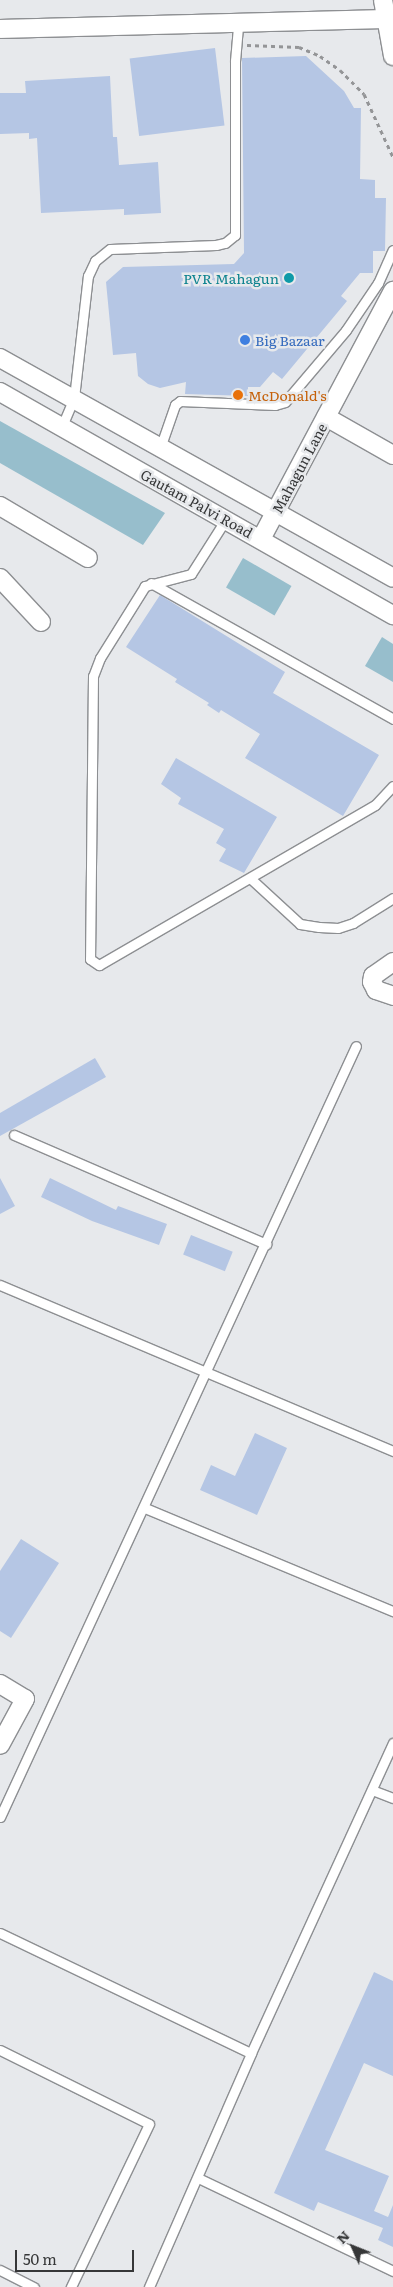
<!DOCTYPE html>
<html>
<head>
<meta charset="utf-8">
<style>
  body { margin:0 }
  #map { position:relative; width:393px; height:2287px; overflow:hidden; background:#e7e9ec; font-family:Literata,serif }
  div>[style] { position:absolute }
  [style*='--x'] { left:calc(var(--x)*1px); top:calc(var(--y)*1px); width:calc(var(--w)*1px); rotate:calc(var(--a)*1deg) }
  .water>* { inset:0; background:#97becc; transform-origin:0 0 }
  .building>* { inset:0; background:#b5c6e4; transform-origin:0 0 }
  .path>* { height:3px; margin-top:-1.5px; transform-origin:0; background:repeating-linear-gradient(90deg,#949597 0 4px,transparent 0 8px) }
  .roads { filter:drop-shadow(1px 0 #8d8f92) drop-shadow(-1px 0 #8d8f92) drop-shadow(0 1px #8d8f92) drop-shadow(0 -1px #8d8f92) }
  .lane>* { height:9px; margin:-4.5px; padding:0 4.5px; transform-origin:4.5px; border-radius:4.5px; background:#fff }
  .street>* { height:18px; margin:-9px; padding:0 9px; transform-origin:9px; border-radius:9px; background:#fff }
  .dots>* { width:14px; height:14px; translate:-50% -50%; box-sizing:border-box; border:2px solid #e7e9ec; border-radius:50% }
  span { translate:-50% -50%; white-space:nowrap; text-align:center; line-height:1.15; -webkit-text-stroke:5px #e7e9ec; paint-order:stroke }
  .culture-label { font-size:14px; color:#0d838f }
  .right { translate:-100% -50%; text-align:right }
  .shop-label { font-size:14px; color:#366cbe }
  .left { translate:0 -50%; text-align:left }
  .food-label { font-size:14px; color:#c56008 }
  .street-label { font-size:14px; color:#363738 }
  .north { position:absolute; left:328px; top:2222px; width:50px; height:50px; -webkit-text-stroke:4px #e7e9ec; paint-order:stroke; rotate:314deg; font-size:14px; font-weight:700; line-height:20px; text-align:center; color:#363738 }
  .north::after { content:''; display:block; margin:auto; width:18px; height:22px; background:#363738; clip-path:polygon(50% 0,100% 100%,50% 72%,0 100%) }
  .scale { position:absolute; left:15px; top:2250px; width:119px; height:22px; box-sizing:border-box; border:2px solid #363738; border-top:0; padding-left:6px; font-size:15px; line-height:18px; white-space:nowrap; color:#363738; -webkit-text-stroke:4px #e7e9ec; paint-order:stroke }
</style>
</head>
<body>
<div id="map">
  <div class="water">
    <div style="clip-path:polygon(0 421px,165px 513px,143px 545px,0 463px)"></div>
    <div style="left:243px;top:558px;width:56px;height:34px;rotate:30deg"></div>
    <div style="clip-path:polygon(382px 637px,393px 644px,393px 682px,365px 666px)"></div>
  </div>
  <div class="building">
    <div style="left:215px;top:48px;width:78px;height:86px;rotate:83deg"></div>
    <div style="clip-path:polygon(306px 56px,344px 91px,354px 108px,361px 108px,360px 179px,375px 180px,375px 198px,386px 198px,385px 251px,373px 251px,373px 273px,360px 273px,341px 296px,347px 301px,282px 379px,273px 372px,260px 387px,248px 387px,248px 396px,185px 394px,186px 382px,160px 388px,148px 384px,138px 376px,136px 353px,113px 355px,106px 282px,123px 267px,234px 264px,244px 253px,242px 58px)"></div>
    <div style="clip-path:polygon(110px 76px,113px 137px,117px 137px,119px 165px,158px 162px,161px 213px,124px 215px,124px 209px,41px 213px,37px 138px,29px 139px,29px 133px,0 134px,0 93px,26px 93px,25px 81px)"></div>
    <div style="clip-path:polygon(160px 595px,285px 672px,273px 693px,379px 755px,343px 816px,245px 758px,260px 734px,221px 710px,219px 713px,207px 705px,209px 703px,175px 682px,177px 679px,126px 647px)"></div>
    <div style="clip-path:polygon(176px 758px,277px 817px,244px 873px,219px 861px,226px 849px,216px 843px,224px 829px,178px 804px,181px 798px,161px 784px)"></div>
    <div style="clip-path:polygon(95px 1058px,106px 1077px,0 1136px,0 1113px)"></div>
    <div style="clip-path:polygon(0 1178px,15px 1206px,0 1214px)"></div>
    <div style="clip-path:polygon(50px 1178px,116px 1210px,118px 1206px,167px 1224px,159px 1245px,92px 1221px,41px 1197px)"></div>
    <div style="left:191px;top:1235px;width:45px;height:21px;rotate:22deg"></div>
    <div style="clip-path:polygon(255px 1433px,287px 1448px,257px 1515px,200px 1490px,211px 1465px,235px 1476px)"></div>
    <div style="clip-path:polygon(21px 1539px,59px 1563px,11px 1638px,0 1631px,0 1571px)"></div>
    <div style="clip-path:polygon(374px 1972px,393px 1981px,393px 2076px,364px 2063px,325px 2150px,389px 2176px,374px 2211px,388px 2217px,393px 2205px,393px 2247px,378px 2240px,383px 2228px,318px 2202px,314px 2211px,274px 2193px)"></div>
  </div>
  <div class="path">
    <div style="--x:247;--y:45;--w:52;--a:2.2"></div>
    <div style="--x:299;--y:47;--w:23;--a:23"></div>
    <div style="--x:320;--y:56;--w:24;--a:35"></div>
    <div style="--x:340;--y:70;--w:34;--a:45"></div>
    <div style="--x:364;--y:94;--w:69;--a:65.3"></div>
  </div>
  <div class="roads">
    <div class="lane">
      <div style="--x:62;--y:426;--w:30;--a:-67"></div>
      <div style="--x:74;--y:398;--w:123;--a:-83.5"></div>
      <div style="--x:88;--y:276;--w:17;--a:-65"></div>
      <div style="--x:95;--y:261;--w:19;--a:-39"></div>
      <div style="--x:110;--y:249;--w:106;--a:-2.2"></div>
      <div style="--x:216;--y:245;--w:9;--a:-13"></div>
      <div style="--x:225;--y:243;--w:13;--a:-39"></div>
      <div style="--x:235;--y:235;--w:174;--a:-90"></div>
      <div style="--x:235;--y:61;--w:38;--a:-85"></div>
      <div style="--x:160;--y:448;--w:46;--a:-70.8"></div>
      <div style="--x:175;--y:405;--w:6;--a:-39"></div>
      <div style="--x:180;--y:401;--w:95;--a:2.4"></div>
      <div style="--x:275;--y:405;--w:10;--a:-17"></div>
      <div style="--x:285;--y:402;--w:94;--a:-49.7"></div>
      <div style="--x:346;--y:330;--w:57;--a:-55.8"></div>
      <div style="--x:378;--y:283;--w:36;--a:-66"></div>
      <div style="--x:226;--y:519;--w:65;--a:122.5"></div>
      <div style="--x:191;--y:574;--w:48;--a:165.4"></div>
      <div style="--x:145;--y:586;--w:85;--a:122"></div>
      <div style="--x:100;--y:658;--w:19;--a:111"></div>
      <div style="--x:93;--y:676;--w:283;--a:90.6"></div>
      <div style="--x:90;--y:959;--w:11;--a:34"></div>
      <div style="--x:99;--y:965;--w:319;--a:-30.1"></div>
      <div style="--x:375;--y:805;--w:26;--a:-47"></div>
      <div style="--x:151;--y:583;--w:278;--a:29.3"></div>
      <div style="--x:250;--y:878;--w:68;--a:42.6"></div>
      <div style="--x:300;--y:924;--w:19;--a:9"></div>
      <div style="--x:319;--y:927;--w:19;--a:3"></div>
      <div style="--x:338;--y:928;--w:16;--a:-18"></div>
      <div style="--x:353;--y:923;--w:47;--a:-32"></div>
      <div style="--x:14;--y:1135;--w:275;--a:23.4"></div>
      <div style="--x:0;--y:1285;--w:427;--a:22.9"></div>
      <div style="--x:145;--y:1508;--w:269;--a:22.6"></div>
      <div style="--x:372;--y:1790;--w:22;--a:21"></div>
      <div style="--x:0;--y:1817;--w:849;--a:-65.22"></div>
      <div style="--x:0;--y:1933;--w:278;--a:25.6"></div>
      <div style="--x:0;--y:2050;--w:166;--a:26.4"></div>
      <div style="--x:149;--y:2124;--w:181;--a:115.6"></div>
      <div style="--x:198;--y:2178;--w:216;--a:25.5"></div>
      <div style="--x:0;--y:2270;--w:38;--a:27"></div>
      <div style="--x:149;--y:2287;--w:255;--a:-66.4"></div>
      <div style="--x:251;--y:2053;--w:341;--a:-65.4"></div>
    </div>
    <div class="street">
      <div style="--x:383;--y:0;--w:57;--a:79.9"></div>
      <div style="--x:0;--y:29;--w:386;--a:-1.5"></div>
      <div style="--x:0;--y:358;--w:450;--a:29.2"></div>
      <div style="--x:0;--y:392;--w:452;--a:29.6"></div>
      <div style="--x:326;--y:417;--w:77;--a:29.6"></div>
      <div style="--x:0;--y:506;--w:102;--a:30.6"></div>
      <div style="--x:261;--y:539;--w:281;--a:-62"></div>
      <div style="--x:0;--y:578;--w:60;--a:47"></div>
      <div style="--x:393;--y:962;--w:24;--a:145"></div>
      <div style="--x:373;--y:976;--w:6;--a:99"></div>
      <div style="--x:372;--y:982;--w:9;--a:63"></div>
      <div style="--x:376;--y:990;--w:18;--a:19"></div>
      <div style="--x:0;--y:1684;--w:29;--a:31"></div>
      <div style="--x:25;--y:1699;--w:52;--a:118.5"></div>
    </div>
  </div>
  <div class="dots">
    <div style="left:289px;top:278px;background:#0f9aa8"></div>
    <div style="left:245px;top:340px;background:#3f7fe0"></div>
    <div style="left:238px;top:395px;background:#e8710a"></div>
  </div>
  <div class="culture-label">
    <span class="right" style="left:279px;top:278px">PVR Mahagun</span>
  </div>
  <div class="shop-label">
    <span class="left" style="left:255px;top:340px">Big Bazaar</span>
  </div>
  <div class="food-label">
    <span class="left" style="left:248px;top:395px">McDonald's</span>
  </div>
  <div class="street-label">
    <span style="left:299px;top:468px;rotate:-62deg">Mahagun Lane</span>
    <span style="left:197px;top:503px;rotate:29deg">Gautam Palvi Road</span>
  </div>
  <div class="north">N</div>
  <div class="scale">50 m</div>
</div>
</body>
</html>
